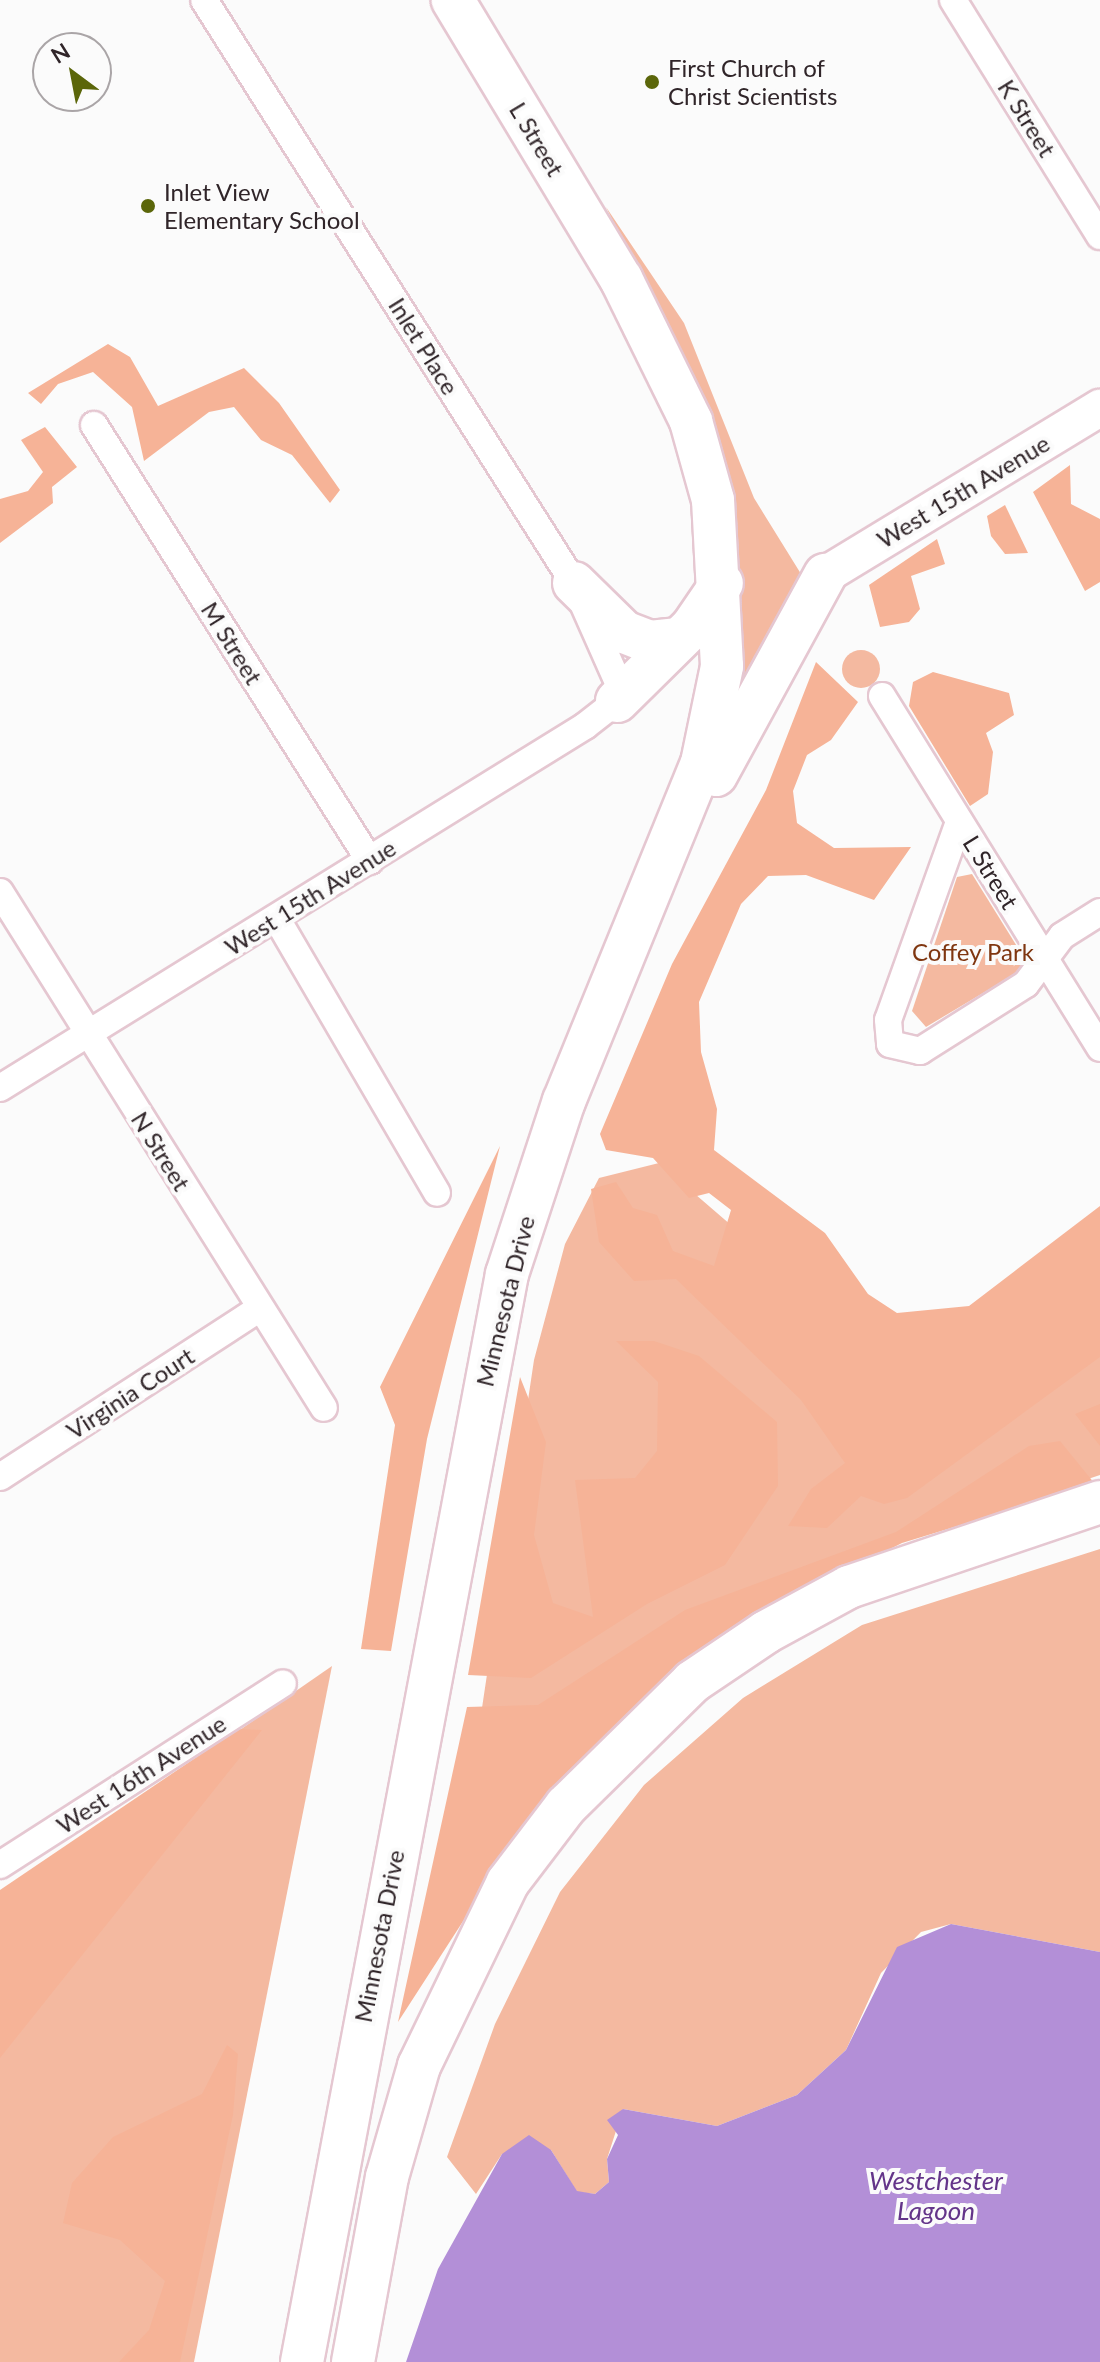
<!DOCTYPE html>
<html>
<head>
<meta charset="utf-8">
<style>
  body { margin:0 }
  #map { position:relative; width:1100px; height:2362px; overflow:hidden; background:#fbfbfb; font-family:Lato,sans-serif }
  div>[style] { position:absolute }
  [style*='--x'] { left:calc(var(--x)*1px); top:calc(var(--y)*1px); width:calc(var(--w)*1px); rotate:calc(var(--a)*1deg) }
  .green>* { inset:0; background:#f4b9a0 }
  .round { border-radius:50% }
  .forest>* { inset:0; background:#f6b397 }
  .water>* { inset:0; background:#b38fd7 }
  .roads { filter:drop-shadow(2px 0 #e5c7d1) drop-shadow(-2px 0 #e5c7d1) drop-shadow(0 2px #e5c7d1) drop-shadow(0 -2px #e5c7d1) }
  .street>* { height:26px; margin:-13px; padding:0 13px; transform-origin:13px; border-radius:13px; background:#fff }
  .secondary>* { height:36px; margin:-18px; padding:0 18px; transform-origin:18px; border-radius:18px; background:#fff }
  .primary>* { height:42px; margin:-21px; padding:0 21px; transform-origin:21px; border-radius:21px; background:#fff }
  .dots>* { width:22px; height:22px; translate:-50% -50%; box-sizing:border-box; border:4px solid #fbfbfb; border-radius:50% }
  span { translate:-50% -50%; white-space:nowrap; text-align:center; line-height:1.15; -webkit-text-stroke:8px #fbfbfb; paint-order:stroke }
  .poi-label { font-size:24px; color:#302529 }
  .left { translate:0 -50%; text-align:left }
  .street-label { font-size:24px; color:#302529 }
  .park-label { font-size:24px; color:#7f3610 }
  .water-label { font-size:26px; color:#633489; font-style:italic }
  .north { position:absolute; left:32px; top:32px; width:80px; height:80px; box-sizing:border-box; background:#fbfbfb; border:2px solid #aaa5a7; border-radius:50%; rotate:328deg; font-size:22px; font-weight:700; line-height:32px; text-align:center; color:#302529 }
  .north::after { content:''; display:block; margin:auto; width:28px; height:36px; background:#5b660a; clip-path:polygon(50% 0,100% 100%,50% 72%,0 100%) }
</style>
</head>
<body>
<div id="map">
  <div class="green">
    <div style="clip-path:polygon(606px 207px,684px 323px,754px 498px,806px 582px,710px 774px,698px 394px)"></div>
    <div class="round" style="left:842px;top:650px;width:38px;height:38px"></div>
    <div style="clip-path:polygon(972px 874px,1023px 956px,1020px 971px,926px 1027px,912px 1011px,957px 877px)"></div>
    <div style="clip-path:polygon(659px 1163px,900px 1371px,1100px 1259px,1100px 1475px,797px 1576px,476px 1748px,534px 1360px,565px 1244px,599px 1178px)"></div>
    <div style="clip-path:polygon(1100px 1549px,1100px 1952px,951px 1924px,921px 1932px,881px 1973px,846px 2050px,797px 2095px,717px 2126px,623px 2109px,607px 2159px,609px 2182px,595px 2194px,577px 2192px,551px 2150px,502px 2154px,476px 2194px,447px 2157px,495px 2024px,560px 1892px,644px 1785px,743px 1698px,862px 1625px)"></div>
    <div style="clip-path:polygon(332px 1666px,194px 2362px,0 2362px,0 1896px)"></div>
  </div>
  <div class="forest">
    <div style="clip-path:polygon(108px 344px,130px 357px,158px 406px,244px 368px,279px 403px,340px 490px,330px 503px,292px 455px,261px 440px,234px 407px,209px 412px,144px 461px,132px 407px,93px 372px,58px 384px,41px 404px,28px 393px)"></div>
    <div style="clip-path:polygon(45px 427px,77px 467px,52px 487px,53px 503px,0 543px,0 499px,28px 491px,43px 472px,21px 440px)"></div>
    <div style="clip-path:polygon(1070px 465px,1071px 504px,1100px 519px,1100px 582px,1085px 591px,1033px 492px)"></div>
    <div style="clip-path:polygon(1005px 505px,1028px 553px,1005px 554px,991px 536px,987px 516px)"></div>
    <div style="clip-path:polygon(937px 539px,945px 564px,911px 576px,920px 609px,909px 622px,880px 627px,869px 585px)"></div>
    <div style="clip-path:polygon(816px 662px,858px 702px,831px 740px,807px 755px,793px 791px,797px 823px,834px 848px,911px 847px,874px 900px,806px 875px,768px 876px,741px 904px,699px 1002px,701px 1052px,717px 1109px,714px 1150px,825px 1233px,868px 1294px,897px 1313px,969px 1306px,1100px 1206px,1100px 1357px,907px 1498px,884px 1504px,861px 1496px,827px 1528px,788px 1526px,811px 1489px,845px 1463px,801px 1400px,676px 1279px,634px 1281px,599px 1242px,591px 1189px,616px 1182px,633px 1208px,657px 1215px,673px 1251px,714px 1266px,731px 1210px,709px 1193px,689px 1198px,653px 1158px,606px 1150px,600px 1134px,672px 964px,766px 790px)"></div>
    <div style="clip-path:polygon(933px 672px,1009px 693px,1014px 715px,986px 733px,993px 752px,988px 794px,970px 806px,909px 706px,913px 682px)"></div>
    <div style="clip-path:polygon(500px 1146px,427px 1439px,391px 1651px,361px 1649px,395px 1425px,380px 1387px)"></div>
    <div style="clip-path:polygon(616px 1341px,654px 1341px,699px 1356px,777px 1422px,778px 1486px,725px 1565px,647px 1604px,531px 1678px,468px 1675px,520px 1377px,546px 1442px,534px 1535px,553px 1603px,593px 1617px,575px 1480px,635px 1478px,657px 1451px,658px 1382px)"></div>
    <div style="clip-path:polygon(1100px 1404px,1100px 1446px,1075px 1414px)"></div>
    <div style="clip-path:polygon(1060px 1441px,1095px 1484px,902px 1543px,813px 1588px,658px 1687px,572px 1768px,518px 1836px,398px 2022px,467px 1707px,538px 1705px,685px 1610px,896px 1532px,1029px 1446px)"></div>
    <div style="clip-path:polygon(238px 1729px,262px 1730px,0 2058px,0 1890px)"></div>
    <div style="clip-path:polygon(227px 2045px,238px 2054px,233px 2115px,180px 2362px,119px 2362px,149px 2330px,165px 2281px,120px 2240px,63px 2223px,72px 2183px,113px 2137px,202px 2094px)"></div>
  </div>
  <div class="water">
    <div style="clip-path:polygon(951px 1924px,1100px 1952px,1100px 2362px,406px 2362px,438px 2269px,502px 2154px,529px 2135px,551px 2150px,577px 2191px,595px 2194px,609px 2182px,607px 2159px,618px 2135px,607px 2120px,623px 2109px,717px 2126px,797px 2095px,846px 2050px,897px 1947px)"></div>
  </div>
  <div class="roads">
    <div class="street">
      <div style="--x:953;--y:0;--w:278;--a:58.1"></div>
      <div style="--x:94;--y:425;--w:516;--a:57.67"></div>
      <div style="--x:882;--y:696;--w:414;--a:58.2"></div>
      <div style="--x:959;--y:822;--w:210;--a:109.7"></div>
      <div style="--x:888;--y:1020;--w:24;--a:85"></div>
      <div style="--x:890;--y:1044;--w:31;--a:13"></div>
      <div style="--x:920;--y:1051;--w:125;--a:-32.3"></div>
      <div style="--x:1026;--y:984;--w:60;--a:-53.1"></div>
      <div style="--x:1062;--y:936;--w:45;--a:-32.3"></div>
      <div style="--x:0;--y:892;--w:609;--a:57.88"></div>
      <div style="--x:277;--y:919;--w:317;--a:59.7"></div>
      <div style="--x:0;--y:1088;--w:688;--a:-31.75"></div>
      <div style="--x:585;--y:726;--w:41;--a:-38"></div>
      <div style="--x:617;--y:701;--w:13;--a:-72"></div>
      <div style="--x:621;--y:689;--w:116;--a:-113.9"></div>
      <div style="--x:574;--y:583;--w:690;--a:-122.4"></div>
      <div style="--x:0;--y:1477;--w:310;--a:-33"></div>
      <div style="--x:0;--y:1865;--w:336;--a:-32.7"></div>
    </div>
    <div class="secondary">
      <div style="--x:825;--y:575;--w:322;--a:-31.3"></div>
    </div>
    <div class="primary">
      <div style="--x:574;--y:583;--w:70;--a:44.4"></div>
      <div style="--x:624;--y:632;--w:28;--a:21"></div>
      <div style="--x:650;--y:642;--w:29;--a:-6"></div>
      <div style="--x:617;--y:701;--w:105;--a:-44.6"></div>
      <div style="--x:692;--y:627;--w:53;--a:-55.7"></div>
      <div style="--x:716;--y:775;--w:228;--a:-61.4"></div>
      <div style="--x:302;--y:2362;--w:1107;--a:-79.33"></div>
      <div style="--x:507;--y:1274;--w:182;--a:-71.8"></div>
      <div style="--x:564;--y:1101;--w:365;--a:-67.8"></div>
      <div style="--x:702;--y:763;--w:99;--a:-78.3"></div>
      <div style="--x:722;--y:666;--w:166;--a:-93.1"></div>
      <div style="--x:713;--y:500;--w:82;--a:-105.6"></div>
      <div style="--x:691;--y:421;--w:158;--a:-116.2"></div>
      <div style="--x:621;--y:279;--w:326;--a:-121.1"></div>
      <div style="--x:353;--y:2362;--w:188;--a:-79.6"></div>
      <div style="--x:387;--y:2177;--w:116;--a:-73.9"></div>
      <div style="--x:419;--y:2066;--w:204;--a:-64.2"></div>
      <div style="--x:508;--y:1882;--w:96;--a:-52.7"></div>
      <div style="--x:566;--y:1806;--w:177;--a:-44.5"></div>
      <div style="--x:692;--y:1682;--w:89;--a:-34"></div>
      <div style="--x:766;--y:1632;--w:94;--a:-28.5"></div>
      <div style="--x:849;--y:1587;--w:265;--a:-18.7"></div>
    </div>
  </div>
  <div class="dots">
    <div style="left:652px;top:82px;background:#5b660a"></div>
    <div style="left:148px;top:206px;background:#5b660a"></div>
  </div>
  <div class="poi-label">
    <span class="left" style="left:668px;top:82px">First Church of<br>Christ Scientists</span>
    <span class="left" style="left:164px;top:206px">Inlet View<br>Elementary School</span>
  </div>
  <div class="street-label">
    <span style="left:1027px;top:118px;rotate:58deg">K Street</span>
    <span style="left:537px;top:139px;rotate:59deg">L Street</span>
    <span style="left:424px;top:346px;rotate:58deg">Inlet Place</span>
    <span style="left:963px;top:491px;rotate:-31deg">West 15th Avenue</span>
    <span style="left:232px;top:643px;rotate:58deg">M Street</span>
    <span style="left:991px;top:872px;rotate:58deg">L Street</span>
    <span style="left:310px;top:897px;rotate:-32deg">West 15th Avenue</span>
    <span style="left:161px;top:1151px;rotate:58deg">N Street</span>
    <span style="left:505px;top:1301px;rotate:-76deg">Minnesota Drive</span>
    <span style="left:130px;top:1393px;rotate:-33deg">Virginia Court</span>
    <span style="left:141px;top:1774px;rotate:-33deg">West 16th Avenue</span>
    <span style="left:379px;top:1936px;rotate:-79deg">Minnesota Drive</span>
  </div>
  <div class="park-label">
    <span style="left:973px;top:952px">Coffey Park</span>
  </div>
  <div class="water-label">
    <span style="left:936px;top:2196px">Westchester<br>Lagoon</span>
  </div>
  <div class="north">N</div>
</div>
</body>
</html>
